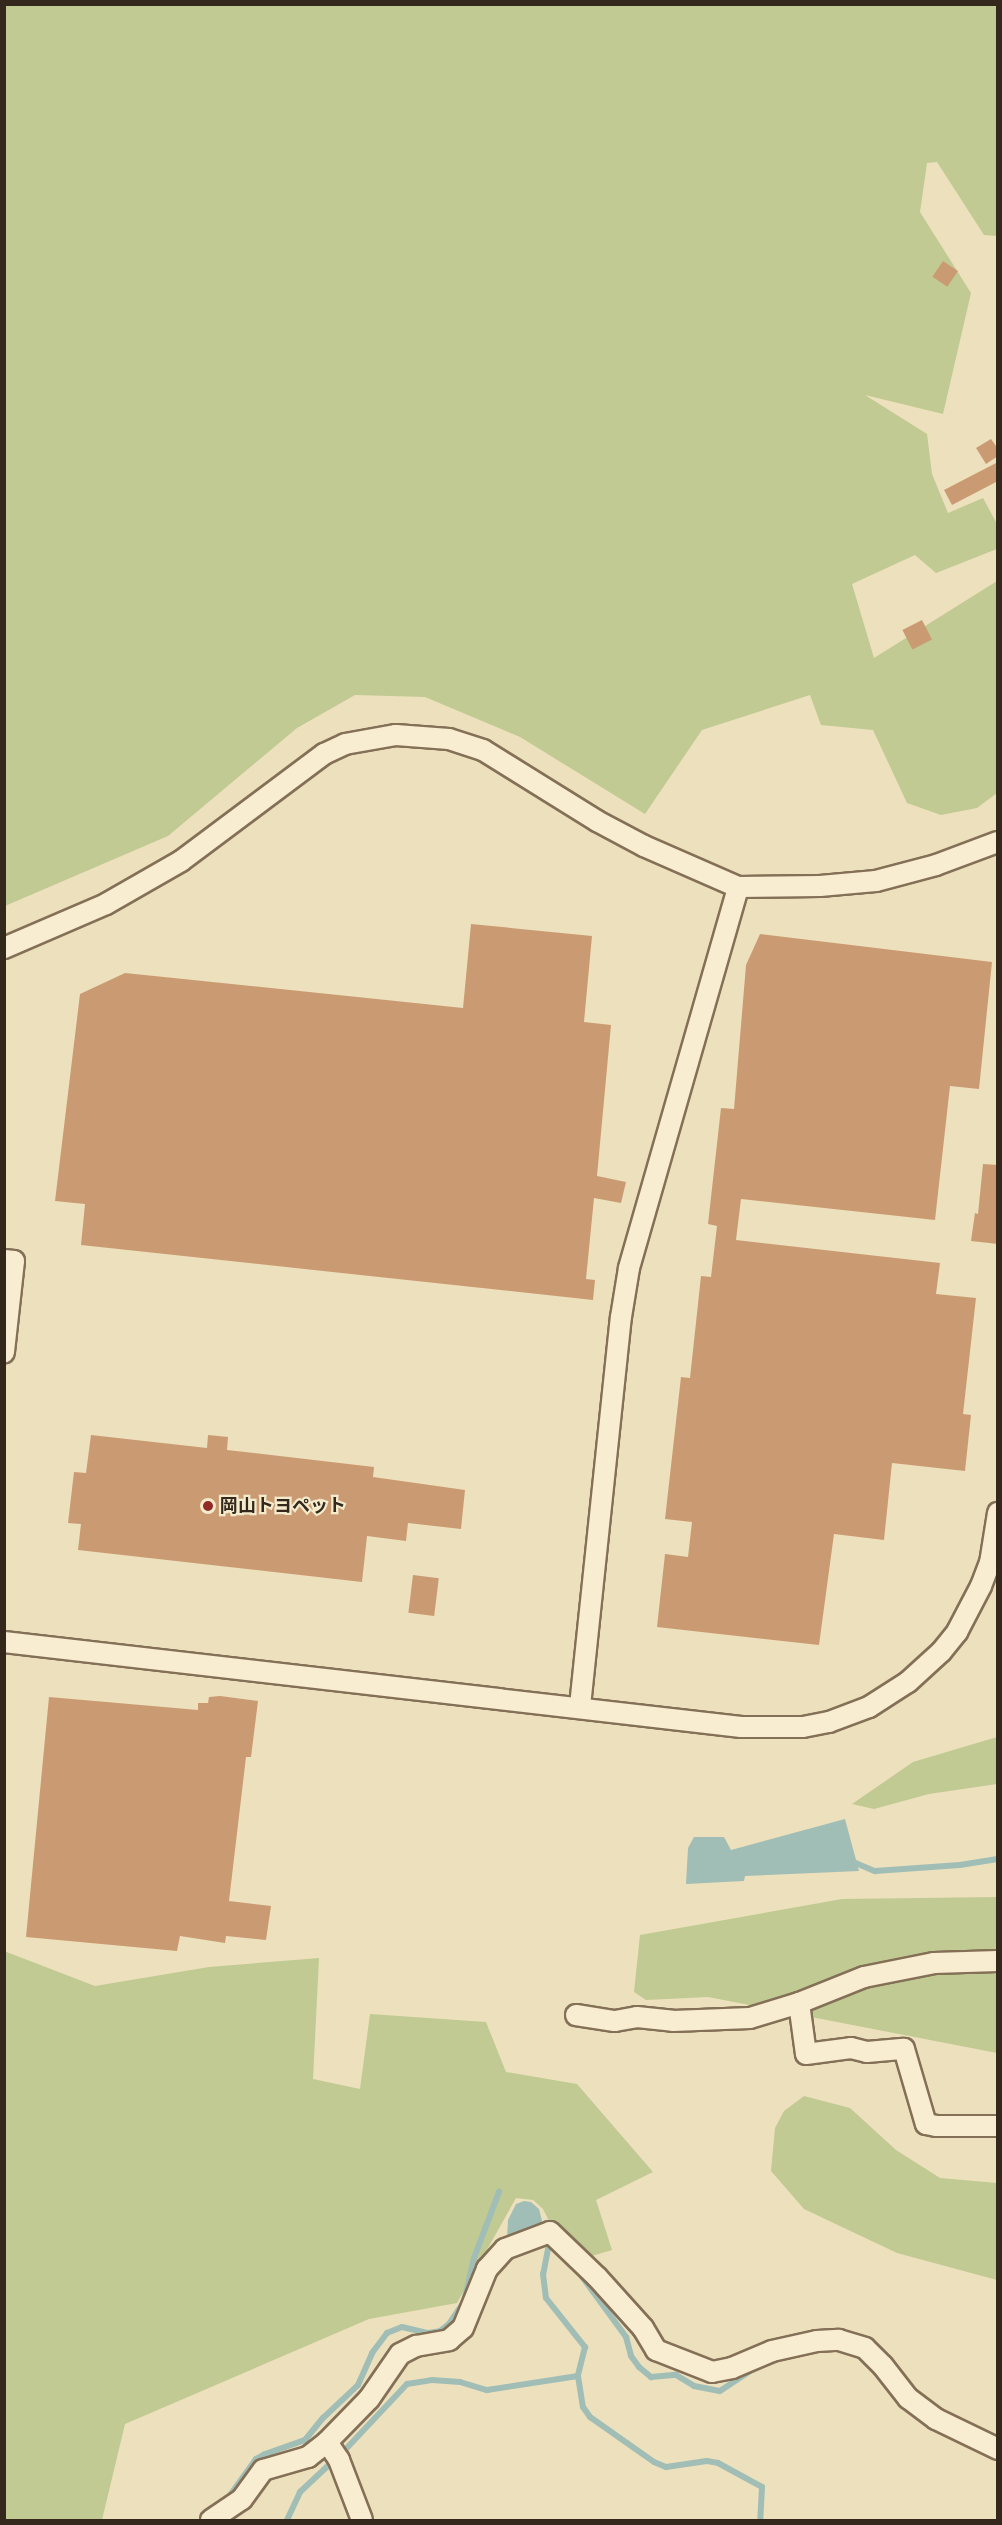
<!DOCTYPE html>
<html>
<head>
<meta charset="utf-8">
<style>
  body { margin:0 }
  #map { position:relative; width:1002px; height:2525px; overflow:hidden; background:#ede0bd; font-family:"Zilla Slab","Noto Sans JP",serif }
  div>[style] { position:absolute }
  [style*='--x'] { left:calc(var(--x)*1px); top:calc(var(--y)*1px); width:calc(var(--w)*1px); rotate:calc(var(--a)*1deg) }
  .green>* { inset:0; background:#c1ca92 }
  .water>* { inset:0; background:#a1beb6 }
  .stream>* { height:6px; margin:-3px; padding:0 3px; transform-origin:3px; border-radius:3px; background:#a1beb6 }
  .building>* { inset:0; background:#ca9b73; transform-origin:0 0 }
  .roads { filter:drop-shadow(2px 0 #847057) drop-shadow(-2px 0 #847057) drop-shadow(0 2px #847057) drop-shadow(0 -2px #847057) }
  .street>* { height:20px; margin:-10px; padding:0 10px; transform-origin:10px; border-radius:10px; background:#f8edd0 }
  .dots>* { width:16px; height:16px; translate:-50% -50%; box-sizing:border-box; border:3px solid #f4eacc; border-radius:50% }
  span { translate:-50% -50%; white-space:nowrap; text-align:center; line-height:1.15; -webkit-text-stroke:4.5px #f4eacc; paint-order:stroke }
  .poi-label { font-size:18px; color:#33281b; font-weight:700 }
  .left { translate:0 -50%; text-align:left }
  .frame { position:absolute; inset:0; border:6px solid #33281b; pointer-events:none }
</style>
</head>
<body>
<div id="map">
  <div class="green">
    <div style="clip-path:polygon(5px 5px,997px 5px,997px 236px,984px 235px,937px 162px,927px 163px,920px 212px,971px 293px,943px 414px,865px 395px,927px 434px,932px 474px,948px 513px,983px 498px,997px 524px,997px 549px,936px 573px,915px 555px,852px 584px,874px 658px,997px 581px,997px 793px,977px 808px,941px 815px,907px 803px,873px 730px,821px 725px,810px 695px,702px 730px,645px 814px,520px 737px,425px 697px,355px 695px,297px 728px,168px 836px,5px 906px)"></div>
    <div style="clip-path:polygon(997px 1737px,997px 1784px,929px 1794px,874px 1809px,852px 1804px,913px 1762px)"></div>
    <div style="clip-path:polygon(997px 1897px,997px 2053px,708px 1997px,646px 2000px,634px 1992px,640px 1935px,842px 1899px)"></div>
    <div style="clip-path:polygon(4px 1951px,95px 1986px,209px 1967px,319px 1958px,313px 2079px,360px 2089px,370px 2014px,486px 2022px,506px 2072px,577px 2084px,653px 2172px,596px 2200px,612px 2250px,585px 2258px,554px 2231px,543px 2209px,533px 2200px,516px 2198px,457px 2303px,369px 2319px,125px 2424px,102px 2520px,5px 2520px)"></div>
    <div style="clip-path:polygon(804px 2096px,850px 2108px,896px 2150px,940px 2178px,997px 2183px,997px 2280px,897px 2253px,804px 2209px,771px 2171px,775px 2128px,784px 2111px)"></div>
  </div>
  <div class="water">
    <div style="clip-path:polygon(845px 1819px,859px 1871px,745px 1876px,744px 1881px,686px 1884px,688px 1848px,694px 1837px,724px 1837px,731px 1850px)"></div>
    <div style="clip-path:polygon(524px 2201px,531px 2202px,539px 2209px,542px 2221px,540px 2231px,507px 2238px,508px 2220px,516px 2204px)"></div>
  </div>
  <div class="stream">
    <div style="--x:851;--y:1861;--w:26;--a:23"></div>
    <div style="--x:875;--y:1871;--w:85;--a:-4"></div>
    <div style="--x:960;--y:1865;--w:38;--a:-9"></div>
    <div style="--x:550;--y:2239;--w:36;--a:101"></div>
    <div style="--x:543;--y:2274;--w:24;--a:83"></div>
    <div style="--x:546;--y:2298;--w:63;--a:51.5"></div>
    <div style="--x:585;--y:2347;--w:30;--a:104"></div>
    <div style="--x:575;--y:2267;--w:87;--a:53.9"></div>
    <div style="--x:626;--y:2337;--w:20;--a:75"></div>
    <div style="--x:631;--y:2356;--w:14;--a:54"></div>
    <div style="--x:639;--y:2367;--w:16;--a:40"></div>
    <div style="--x:651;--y:2377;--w:25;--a:-5"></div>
    <div style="--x:676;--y:2375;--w:21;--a:31"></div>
    <div style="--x:694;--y:2386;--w:26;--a:11"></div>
    <div style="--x:720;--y:2391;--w:43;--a:-33.7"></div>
    <div style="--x:344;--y:2451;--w:92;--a:-46.8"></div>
    <div style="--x:407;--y:2384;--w:25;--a:-9"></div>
    <div style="--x:432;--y:2380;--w:28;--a:4"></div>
    <div style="--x:460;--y:2382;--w:28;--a:17"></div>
    <div style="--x:487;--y:2390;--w:92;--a:-8.7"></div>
    <div style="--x:578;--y:2376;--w:31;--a:81"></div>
    <div style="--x:583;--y:2407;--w:12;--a:55"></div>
    <div style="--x:590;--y:2417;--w:78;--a:35.1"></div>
    <div style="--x:654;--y:2462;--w:13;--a:23"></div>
    <div style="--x:666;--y:2467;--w:41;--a:-8.3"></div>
    <div style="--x:707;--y:2461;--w:11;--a:10"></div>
    <div style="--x:718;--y:2463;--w:50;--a:28.6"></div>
    <div style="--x:762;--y:2487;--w:33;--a:93"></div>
    <div style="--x:228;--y:2498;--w:48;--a:-54.3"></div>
    <div style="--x:256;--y:2459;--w:10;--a:-29"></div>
    <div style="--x:265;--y:2454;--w:42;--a:-19.3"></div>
    <div style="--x:305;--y:2440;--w:28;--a:-51"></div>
    <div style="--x:323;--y:2418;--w:48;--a:-43.3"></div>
    <div style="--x:358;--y:2385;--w:35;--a:-66"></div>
    <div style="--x:372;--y:2353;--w:25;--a:-53"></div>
    <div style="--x:387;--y:2333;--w:16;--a:-22"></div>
    <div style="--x:402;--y:2327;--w:27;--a:13"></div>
    <div style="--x:428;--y:2333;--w:12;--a:-9"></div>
    <div style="--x:440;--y:2331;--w:11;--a:-38"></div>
    <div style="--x:449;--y:2324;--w:27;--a:-56"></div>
    <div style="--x:464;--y:2302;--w:45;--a:-77.2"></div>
    <div style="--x:474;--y:2258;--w:71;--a:-69.3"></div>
    <div style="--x:287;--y:2520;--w:31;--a:-65"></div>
    <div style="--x:300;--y:2492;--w:45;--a:-43.2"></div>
  </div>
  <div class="building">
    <div style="left:943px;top:261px;width:18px;height:19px;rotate:34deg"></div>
    <div style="clip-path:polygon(991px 439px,998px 449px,998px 456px,986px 464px,976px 448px)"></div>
    <div style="clip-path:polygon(998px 462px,998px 481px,952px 505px,944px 490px)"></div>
    <div style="left:922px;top:620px;width:22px;height:22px;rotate:63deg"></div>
    <div style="clip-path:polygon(471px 924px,592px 936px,584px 1022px,611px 1025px,597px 1176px,626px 1182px,621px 1203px,594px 1198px,586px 1279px,595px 1280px,593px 1300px,81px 1245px,85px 1204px,55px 1201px,80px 994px,125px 973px,463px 1008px)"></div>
    <div style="clip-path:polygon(760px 934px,992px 962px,979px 1089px,950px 1086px,935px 1220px,741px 1199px,736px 1240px,940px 1263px,936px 1294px,976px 1298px,963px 1414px,971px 1415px,965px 1471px,892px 1463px,884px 1540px,834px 1534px,819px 1645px,657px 1627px,665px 1554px,688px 1557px,692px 1522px,665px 1519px,681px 1377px,690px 1378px,701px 1276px,711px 1277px,717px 1226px,708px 1224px,721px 1108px,734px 1109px,746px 965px)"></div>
    <div style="clip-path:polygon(983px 1164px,998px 1165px,998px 1244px,971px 1241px,975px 1213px,978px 1214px)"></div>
    <div style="clip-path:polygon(91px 1435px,207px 1448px,208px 1435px,228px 1437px,227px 1450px,374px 1467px,373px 1477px,465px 1490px,461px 1529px,408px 1523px,406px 1541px,367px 1536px,362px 1582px,78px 1550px,81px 1524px,68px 1523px,74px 1472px,86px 1473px)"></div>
    <div style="left:413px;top:1575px;width:26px;height:38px;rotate:7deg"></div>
    <div style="clip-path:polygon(220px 1696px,258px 1701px,251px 1757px,246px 1757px,229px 1901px,271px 1906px,266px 1940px,226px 1936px,225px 1943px,180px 1936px,177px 1951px,26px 1937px,49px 1697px,198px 1710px,198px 1703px,208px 1703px,209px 1697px)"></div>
  </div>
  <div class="roads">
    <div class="street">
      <div style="--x:4;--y:948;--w:111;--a:-23.3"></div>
      <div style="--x:106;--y:904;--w:86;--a:-29.8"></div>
      <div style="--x:181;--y:861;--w:179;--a:-36.8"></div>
      <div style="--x:324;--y:754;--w:23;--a:-25"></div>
      <div style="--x:345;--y:744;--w:52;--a:-10"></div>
      <div style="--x:396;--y:735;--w:53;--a:4.3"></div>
      <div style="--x:449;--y:739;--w:36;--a:18"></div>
      <div style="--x:483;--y:750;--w:134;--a:31.9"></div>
      <div style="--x:597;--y:821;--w:53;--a:28"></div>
      <div style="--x:644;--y:846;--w:103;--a:23.6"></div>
      <div style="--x:738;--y:887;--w:82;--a:-0.7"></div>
      <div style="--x:820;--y:886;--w:56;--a:-5.1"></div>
      <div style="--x:876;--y:881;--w:62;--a:-14.9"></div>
      <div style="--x:936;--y:865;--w:66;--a:-20.4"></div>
      <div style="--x:4;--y:1260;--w:10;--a:6"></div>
      <div style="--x:14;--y:1261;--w:92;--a:96.3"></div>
      <div style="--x:4;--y:1642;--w:742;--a:6.58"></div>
      <div style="--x:741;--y:1727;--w:62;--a:0"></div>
      <div style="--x:803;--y:1727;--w:26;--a:-11"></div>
      <div style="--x:829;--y:1722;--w:43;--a:-20.6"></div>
      <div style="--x:869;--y:1707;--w:46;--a:-32.7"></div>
      <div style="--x:908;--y:1682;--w:45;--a:-42.3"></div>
      <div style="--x:941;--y:1652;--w:26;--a:-51"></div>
      <div style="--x:957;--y:1632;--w:52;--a:-62.4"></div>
      <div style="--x:981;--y:1586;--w:25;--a:-69"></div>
      <div style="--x:990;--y:1563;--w:51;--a:-80.9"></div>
      <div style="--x:580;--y:1706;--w:391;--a:-84"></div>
      <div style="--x:621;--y:1317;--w:50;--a:-80.7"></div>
      <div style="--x:629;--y:1268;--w:396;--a:-74"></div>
      <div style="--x:799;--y:2003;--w:51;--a:82.2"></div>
      <div style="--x:806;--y:2054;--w:45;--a:-7.6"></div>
      <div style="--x:851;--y:2048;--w:16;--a:14"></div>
      <div style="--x:867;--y:2052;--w:37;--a:-5"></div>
      <div style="--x:904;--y:2049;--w:78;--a:73.7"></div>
      <div style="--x:926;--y:2124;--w:10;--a:11"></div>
      <div style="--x:936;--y:2126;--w:62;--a:0"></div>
      <div style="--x:576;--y:2015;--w:39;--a:9"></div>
      <div style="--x:615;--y:2021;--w:22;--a:-10"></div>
      <div style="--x:637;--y:2017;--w:36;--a:6"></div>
      <div style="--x:673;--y:2021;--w:77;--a:-2.2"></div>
      <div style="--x:750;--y:2018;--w:51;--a:-17"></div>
      <div style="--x:799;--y:2003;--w:70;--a:-21.8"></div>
      <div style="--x:864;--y:1977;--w:71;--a:-11.3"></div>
      <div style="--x:934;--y:1963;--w:64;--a:-1.8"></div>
      <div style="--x:327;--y:2442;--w:22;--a:56"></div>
      <div style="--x:339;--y:2460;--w:64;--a:69"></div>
      <div style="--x:211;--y:2520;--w:37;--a:-34"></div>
      <div style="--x:242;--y:2499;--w:36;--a:-54"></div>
      <div style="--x:263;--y:2470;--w:47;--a:-16.1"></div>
      <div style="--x:308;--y:2457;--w:24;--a:-38"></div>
      <div style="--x:327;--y:2442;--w:60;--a:-45.7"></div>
      <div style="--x:369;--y:2399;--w:55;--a:-55.4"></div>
      <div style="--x:400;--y:2354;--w:18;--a:-27"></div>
      <div style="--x:416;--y:2346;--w:34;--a:-10"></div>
      <div style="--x:449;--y:2340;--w:18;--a:-41"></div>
      <div style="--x:463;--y:2328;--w:64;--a:-67.9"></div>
      <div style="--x:487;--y:2269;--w:27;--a:-48"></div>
      <div style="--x:505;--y:2249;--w:48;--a:-20.7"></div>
      <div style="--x:550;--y:2232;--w:65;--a:43.8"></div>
      <div style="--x:597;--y:2277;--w:69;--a:48"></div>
      <div style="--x:643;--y:2328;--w:26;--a:59"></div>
      <div style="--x:656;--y:2350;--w:60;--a:21.4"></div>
      <div style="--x:712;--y:2372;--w:20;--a:-11"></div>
      <div style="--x:732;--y:2368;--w:43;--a:-23"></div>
      <div style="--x:772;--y:2351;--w:46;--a:-12.5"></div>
      <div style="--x:817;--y:2341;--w:22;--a:-3"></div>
      <div style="--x:839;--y:2340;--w:27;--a:17"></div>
      <div style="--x:865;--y:2348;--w:25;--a:45"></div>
      <div style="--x:883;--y:2366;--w:41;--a:52"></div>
      <div style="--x:908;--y:2398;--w:35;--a:37"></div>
      <div style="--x:936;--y:2419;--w:69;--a:25.8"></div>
    </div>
  </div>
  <div class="dots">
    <div style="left:208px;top:1506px;background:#922b28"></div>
  </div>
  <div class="poi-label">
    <span class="left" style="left:220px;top:1506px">岡山トヨペット</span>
  </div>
  <div class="frame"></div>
</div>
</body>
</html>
